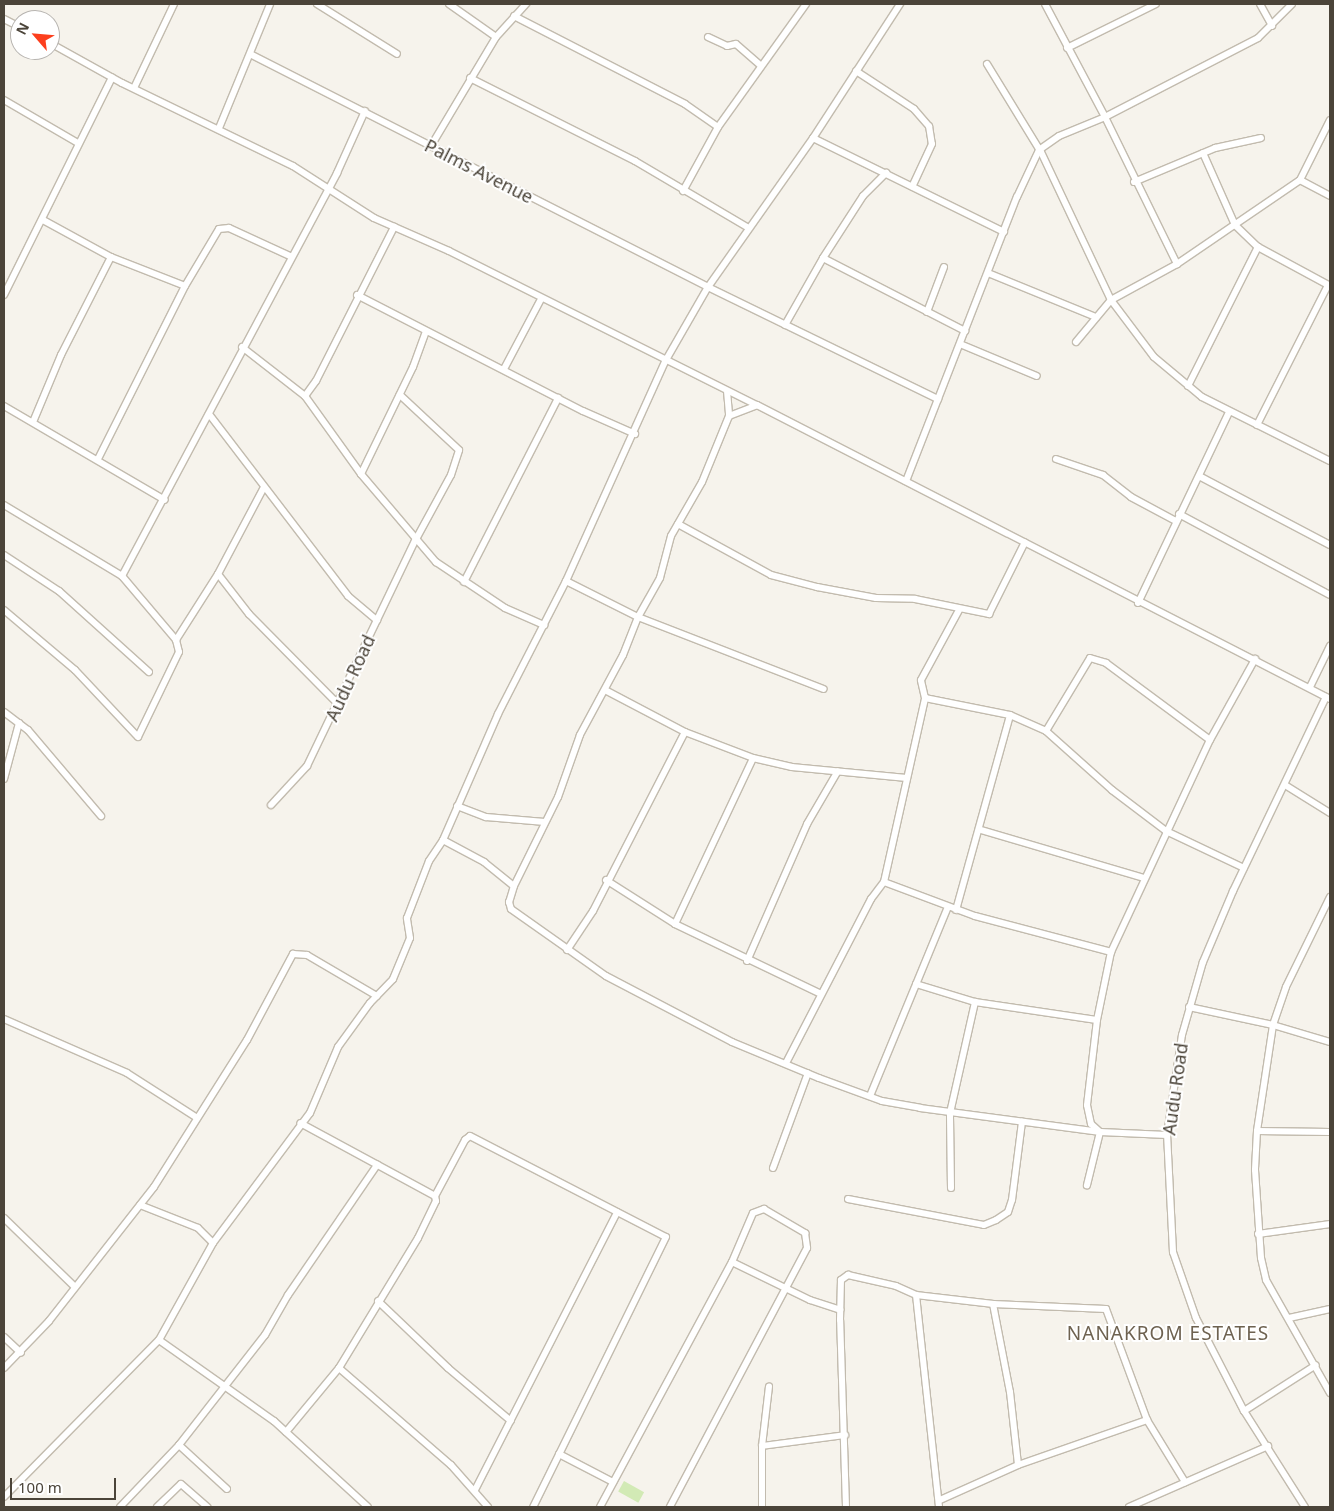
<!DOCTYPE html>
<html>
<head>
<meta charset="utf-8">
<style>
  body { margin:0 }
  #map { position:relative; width:1334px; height:1511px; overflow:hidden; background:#f6f3ec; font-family:"Noto Sans",sans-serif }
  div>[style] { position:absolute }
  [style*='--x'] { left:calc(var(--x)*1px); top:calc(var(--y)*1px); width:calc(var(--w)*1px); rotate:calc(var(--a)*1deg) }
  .green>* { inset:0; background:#d2eab5; transform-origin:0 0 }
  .roads { filter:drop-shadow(1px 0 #c2bbae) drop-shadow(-1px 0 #c2bbae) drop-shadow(0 1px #c2bbae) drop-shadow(0 -1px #c2bbae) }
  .street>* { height:6px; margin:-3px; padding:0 3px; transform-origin:3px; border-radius:3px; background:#fff }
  span { translate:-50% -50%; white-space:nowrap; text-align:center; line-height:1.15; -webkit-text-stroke:4px #fff; paint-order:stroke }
  .street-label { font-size:18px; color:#4b4439 }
  .neighbourhood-label { font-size:19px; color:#6e6250; letter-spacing:1px }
  .frame { position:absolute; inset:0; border:5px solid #4b4439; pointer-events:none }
  .north { position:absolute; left:10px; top:10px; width:50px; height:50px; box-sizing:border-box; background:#fff; border:1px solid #b7b4b0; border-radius:50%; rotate:297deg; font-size:14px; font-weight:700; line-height:20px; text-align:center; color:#4b4439 }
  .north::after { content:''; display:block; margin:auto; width:18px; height:22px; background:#fc3f1d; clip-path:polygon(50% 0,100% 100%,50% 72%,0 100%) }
  .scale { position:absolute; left:10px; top:1478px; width:106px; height:22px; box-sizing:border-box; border:2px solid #4b4439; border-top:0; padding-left:6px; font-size:15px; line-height:18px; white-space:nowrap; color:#4b4439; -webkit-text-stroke:4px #fff; paint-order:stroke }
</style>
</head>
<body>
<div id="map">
  <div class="green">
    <div style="left:624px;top:1481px;width:23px;height:12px;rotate:29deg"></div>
  </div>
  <div class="roads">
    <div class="street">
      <div style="--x:317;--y:4;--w:94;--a:32"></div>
      <div style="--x:449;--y:4;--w:57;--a:35.1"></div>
      <div style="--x:1045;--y:4;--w:128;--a:62"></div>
      <div style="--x:1105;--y:117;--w:164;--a:63.9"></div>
      <div style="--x:1260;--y:4;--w:25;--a:61"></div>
      <div style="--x:514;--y:16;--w:192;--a:27.2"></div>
      <div style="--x:685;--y:104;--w:40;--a:34.9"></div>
      <div style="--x:4;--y:19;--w:18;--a:27"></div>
      <div style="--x:708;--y:37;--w:21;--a:25"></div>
      <div style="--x:727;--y:46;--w:9;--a:-13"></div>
      <div style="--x:736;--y:44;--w:32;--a:41"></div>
      <div style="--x:50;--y:43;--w:82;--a:29.1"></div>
      <div style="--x:122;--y:83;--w:190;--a:25.9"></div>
      <div style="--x:293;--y:166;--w:96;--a:32.7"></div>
      <div style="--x:374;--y:218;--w:82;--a:23.7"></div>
      <div style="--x:449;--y:251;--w:344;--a:26.6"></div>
      <div style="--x:757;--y:405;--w:644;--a:27.16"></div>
      <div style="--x:1067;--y:48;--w:99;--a:-26.3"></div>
      <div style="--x:250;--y:54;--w:514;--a:26.96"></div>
      <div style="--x:708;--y:287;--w:256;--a:26"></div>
      <div style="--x:987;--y:64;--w:103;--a:58.5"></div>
      <div style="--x:1041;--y:152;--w:164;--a:64.7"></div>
      <div style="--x:1111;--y:300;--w:71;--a:53"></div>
      <div style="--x:1154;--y:357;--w:62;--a:39.8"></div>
      <div style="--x:1202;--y:397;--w:143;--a:26.6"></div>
      <div style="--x:856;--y:71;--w:69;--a:33.2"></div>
      <div style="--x:914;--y:109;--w:23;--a:49"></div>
      <div style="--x:929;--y:126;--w:18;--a:81"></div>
      <div style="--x:932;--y:144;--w:47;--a:114.9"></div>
      <div style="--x:470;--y:78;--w:185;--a:26.7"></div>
      <div style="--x:635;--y:161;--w:130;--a:30.5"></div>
      <div style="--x:134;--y:88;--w:93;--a:-64.5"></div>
      <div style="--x:4;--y:100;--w:86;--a:30.2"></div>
      <div style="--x:219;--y:128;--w:134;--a:-67.6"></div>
      <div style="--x:813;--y:138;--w:213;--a:26.2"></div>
      <div style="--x:431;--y:146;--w:127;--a:-59.2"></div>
      <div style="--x:496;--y:37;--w:45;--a:-47.7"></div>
      <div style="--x:1203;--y:153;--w:79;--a:66"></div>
      <div style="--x:1235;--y:225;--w:32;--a:44"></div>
      <div style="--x:1258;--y:247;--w:82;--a:28.4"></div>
      <div style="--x:1300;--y:180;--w:34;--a:28"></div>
      <div style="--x:1134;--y:182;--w:88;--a:-22.8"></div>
      <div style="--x:1215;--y:148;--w:47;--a:-12.3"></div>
      <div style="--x:683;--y:191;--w:73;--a:-61.3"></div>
      <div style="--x:718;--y:127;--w:151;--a:-54.4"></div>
      <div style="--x:43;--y:220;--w:77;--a:28.6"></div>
      <div style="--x:823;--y:258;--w:160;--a:27.2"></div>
      <div style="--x:988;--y:273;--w:117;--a:22.2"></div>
      <div style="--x:4;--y:295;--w:243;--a:-63.6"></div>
      <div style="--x:357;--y:295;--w:254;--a:27.2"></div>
      <div style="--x:583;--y:411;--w:57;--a:23.9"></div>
      <div style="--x:927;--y:312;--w:48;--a:-69.3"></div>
      <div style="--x:785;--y:325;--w:77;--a:-60.4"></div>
      <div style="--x:823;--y:258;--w:74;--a:-57.2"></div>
      <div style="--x:863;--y:196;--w:33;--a:-45"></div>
      <div style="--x:1076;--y:342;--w:55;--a:-50.2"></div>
      <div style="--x:1111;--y:300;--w:75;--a:-28.6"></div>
      <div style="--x:1177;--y:264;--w:149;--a:-34.3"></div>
      <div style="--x:1300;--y:180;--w:67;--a:-63.4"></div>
      <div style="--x:960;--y:344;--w:83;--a:22.6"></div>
      <div style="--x:242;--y:347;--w:80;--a:37.9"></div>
      <div style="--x:305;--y:396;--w:96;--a:54.3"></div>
      <div style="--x:361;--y:474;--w:116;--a:49.6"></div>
      <div style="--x:436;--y:562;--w:83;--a:33.7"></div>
      <div style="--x:505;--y:608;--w:43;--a:23.6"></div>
      <div style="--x:504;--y:369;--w:79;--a:-62.1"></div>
      <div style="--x:1188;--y:386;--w:156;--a:-63.3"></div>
      <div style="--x:727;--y:391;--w:25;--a:85"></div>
      <div style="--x:729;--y:416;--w:71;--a:112.2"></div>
      <div style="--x:702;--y:482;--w:62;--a:119.9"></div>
      <div style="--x:671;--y:536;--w:43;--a:104.7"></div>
      <div style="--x:660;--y:578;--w:45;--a:119.4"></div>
      <div style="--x:638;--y:617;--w:199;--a:21.2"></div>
      <div style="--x:305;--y:396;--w:19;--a:-54"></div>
      <div style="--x:316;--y:381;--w:173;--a:-63.1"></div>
      <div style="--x:4;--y:406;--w:186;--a:30.3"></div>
      <div style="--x:209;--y:414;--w:229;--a:52.6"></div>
      <div style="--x:348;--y:596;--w:38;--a:40"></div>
      <div style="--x:729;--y:416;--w:30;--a:-21"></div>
      <div style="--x:33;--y:422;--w:73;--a:-67.3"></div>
      <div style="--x:61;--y:355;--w:110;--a:-63"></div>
      <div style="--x:111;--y:257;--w:79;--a:21.4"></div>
      <div style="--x:1257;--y:425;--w:157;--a:-63.1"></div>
      <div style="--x:98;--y:459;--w:194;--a:-63.3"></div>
      <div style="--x:185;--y:286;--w:66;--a:-59.2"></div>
      <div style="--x:219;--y:229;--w:10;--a:-6"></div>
      <div style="--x:229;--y:228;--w:67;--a:24.7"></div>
      <div style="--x:1056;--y:459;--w:50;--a:18.8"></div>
      <div style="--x:1103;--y:475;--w:36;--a:38"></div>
      <div style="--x:1131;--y:497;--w:51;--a:28.1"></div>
      <div style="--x:361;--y:474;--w:119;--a:-64.1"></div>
      <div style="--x:413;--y:367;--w:38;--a:-70"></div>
      <div style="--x:1199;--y:476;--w:148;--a:27.8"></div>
      <div style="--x:906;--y:481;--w:305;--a:-68.7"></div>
      <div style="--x:1017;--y:197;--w:52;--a:-64.9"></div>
      <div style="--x:1039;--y:150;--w:24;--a:-35"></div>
      <div style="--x:1059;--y:136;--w:50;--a:-22.4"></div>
      <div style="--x:1105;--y:117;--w:172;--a:-27.3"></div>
      <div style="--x:1258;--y:38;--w:48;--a:-45"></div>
      <div style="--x:4;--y:505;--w:138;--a:31"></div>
      <div style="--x:122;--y:576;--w:84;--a:49.8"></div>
      <div style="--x:176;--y:640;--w:12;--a:76"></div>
      <div style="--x:179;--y:652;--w:94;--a:115.8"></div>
      <div style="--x:138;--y:737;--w:92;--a:-133.2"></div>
      <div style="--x:75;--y:670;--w:93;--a:-139.8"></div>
      <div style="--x:1179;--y:514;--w:171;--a:28.2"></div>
      <div style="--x:678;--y:524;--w:106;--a:28.7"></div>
      <div style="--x:771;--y:575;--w:48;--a:14.6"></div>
      <div style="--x:817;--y:587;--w:60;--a:10.6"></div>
      <div style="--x:876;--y:598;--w:39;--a:1"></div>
      <div style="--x:915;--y:599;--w:76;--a:11.5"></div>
      <div style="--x:989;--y:614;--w:80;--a:-63.4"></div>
      <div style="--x:4;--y:555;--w:66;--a:33.2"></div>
      <div style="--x:59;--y:591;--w:121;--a:42"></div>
      <div style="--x:218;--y:574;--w:51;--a:52.2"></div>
      <div style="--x:249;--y:614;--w:127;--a:45.3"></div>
      <div style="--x:122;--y:576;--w:457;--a:-61.9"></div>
      <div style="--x:337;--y:173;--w:68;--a:-65.7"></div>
      <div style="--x:566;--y:581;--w:80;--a:26.6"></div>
      <div style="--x:638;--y:617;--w:41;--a:111.5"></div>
      <div style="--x:623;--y:655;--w:91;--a:118.3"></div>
      <div style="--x:580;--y:735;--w:66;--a:109.5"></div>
      <div style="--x:558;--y:797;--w:99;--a:116.3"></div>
      <div style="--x:514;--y:886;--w:17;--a:107"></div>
      <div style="--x:509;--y:902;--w:7;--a:74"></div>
      <div style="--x:511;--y:909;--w:116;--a:35.2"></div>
      <div style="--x:606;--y:976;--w:142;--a:27.6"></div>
      <div style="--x:732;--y:1042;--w:94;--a:22.5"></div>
      <div style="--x:819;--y:1078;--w:67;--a:20.1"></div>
      <div style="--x:882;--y:1101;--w:39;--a:10"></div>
      <div style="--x:920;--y:1108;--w:182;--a:7.6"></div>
      <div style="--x:1100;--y:1132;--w:55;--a:103.8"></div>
      <div style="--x:464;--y:582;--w:207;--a:-62.9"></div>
      <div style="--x:1138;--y:603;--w:212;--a:-64.5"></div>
      <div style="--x:176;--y:640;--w:78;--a:-57.5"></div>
      <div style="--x:218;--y:574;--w:98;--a:-62.1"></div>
      <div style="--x:1310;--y:687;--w:46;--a:-64"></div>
      <div style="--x:605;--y:690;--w:90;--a:27.7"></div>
      <div style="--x:685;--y:732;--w:73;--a:20.9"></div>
      <div style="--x:753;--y:758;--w:40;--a:13"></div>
      <div style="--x:792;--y:767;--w:115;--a:5.5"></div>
      <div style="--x:925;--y:698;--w:87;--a:11.3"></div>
      <div style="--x:1010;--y:715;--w:39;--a:24"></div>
      <div style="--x:1046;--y:731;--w:89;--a:41.8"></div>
      <div style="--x:1112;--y:790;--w:68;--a:37.2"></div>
      <div style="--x:1166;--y:831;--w:86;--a:25.4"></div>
      <div style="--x:4;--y:712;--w:30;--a:37"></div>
      <div style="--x:28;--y:730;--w:113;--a:49.7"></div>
      <div style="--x:1046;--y:731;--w:85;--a:-58.9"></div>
      <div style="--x:1090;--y:658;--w:17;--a:17"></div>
      <div style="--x:1106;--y:663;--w:129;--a:36.5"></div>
      <div style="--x:4;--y:779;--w:58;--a:-75"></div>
      <div style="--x:1285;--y:785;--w:53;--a:31.9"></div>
      <div style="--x:271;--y:805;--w:53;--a:-47.3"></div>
      <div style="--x:307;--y:766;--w:250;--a:-64.4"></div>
      <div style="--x:415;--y:541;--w:75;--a:-61.4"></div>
      <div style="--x:451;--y:475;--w:26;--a:-72"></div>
      <div style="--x:459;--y:450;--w:81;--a:-137"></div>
      <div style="--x:457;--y:806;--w:31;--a:21"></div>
      <div style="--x:486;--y:817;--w:59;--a:4.8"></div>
      <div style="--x:981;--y:830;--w:170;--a:16.4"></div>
      <div style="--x:443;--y:840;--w:47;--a:28.2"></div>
      <div style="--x:484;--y:862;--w:38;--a:39"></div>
      <div style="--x:606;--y:880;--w:82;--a:32.5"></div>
      <div style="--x:675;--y:924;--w:162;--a:25.6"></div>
      <div style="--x:884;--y:882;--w:97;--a:20.5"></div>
      <div style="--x:975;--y:916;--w:141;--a:14.8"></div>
      <div style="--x:1330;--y:897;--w:100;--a:116.1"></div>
      <div style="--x:1286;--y:987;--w:40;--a:108.9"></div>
      <div style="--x:1273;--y:1025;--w:107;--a:98.6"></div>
      <div style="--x:1257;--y:1131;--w:39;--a:93"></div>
      <div style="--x:1255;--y:1170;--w:88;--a:86.1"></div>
      <div style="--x:1261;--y:1258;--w:23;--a:77"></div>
      <div style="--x:1266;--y:1280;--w:130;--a:60.5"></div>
      <div style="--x:956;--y:910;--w:202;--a:-74.5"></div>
      <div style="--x:675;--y:924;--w:183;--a:-64.8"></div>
      <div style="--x:567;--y:950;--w:47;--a:-56.3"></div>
      <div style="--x:593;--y:911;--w:201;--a:-62.8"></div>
      <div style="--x:747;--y:961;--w:150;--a:-66.3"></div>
      <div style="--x:807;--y:824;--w:61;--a:-59.7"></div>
      <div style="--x:916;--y:984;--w:62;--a:17"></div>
      <div style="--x:975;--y:1002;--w:123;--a:8.4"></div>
      <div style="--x:1189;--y:1007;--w:86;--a:12.1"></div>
      <div style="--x:1273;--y:1025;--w:59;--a:16.6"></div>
      <div style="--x:4;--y:1019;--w:134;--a:23.7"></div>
      <div style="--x:127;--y:1073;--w:83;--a:32.7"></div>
      <div style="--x:786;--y:1063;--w:185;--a:-62.6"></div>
      <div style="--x:871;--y:899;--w:21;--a:-53"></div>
      <div style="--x:884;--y:882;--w:189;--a:-77.4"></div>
      <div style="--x:925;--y:698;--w:18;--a:-103"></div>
      <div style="--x:921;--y:680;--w:80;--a:-61.5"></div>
      <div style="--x:870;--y:1096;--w:204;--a:-67.6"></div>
      <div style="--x:1257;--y:1131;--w:73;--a:0.8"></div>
      <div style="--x:1167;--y:1135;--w:67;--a:-177.4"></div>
      <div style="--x:1100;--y:1132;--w:12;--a:-138"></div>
      <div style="--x:1091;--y:1124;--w:19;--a:-102"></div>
      <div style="--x:1087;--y:1105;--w:86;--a:-83.3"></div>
      <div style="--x:1097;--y:1020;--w:69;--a:-78.4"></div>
      <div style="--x:1111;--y:952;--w:234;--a:-65"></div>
      <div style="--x:1210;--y:740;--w:93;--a:-60.9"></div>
      <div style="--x:773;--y:1168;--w:101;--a:-69.8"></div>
      <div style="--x:951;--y:1188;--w:75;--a:-90.8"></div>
      <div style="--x:950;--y:1113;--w:114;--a:-77.3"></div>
      <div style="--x:435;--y:1196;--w:64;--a:-61.8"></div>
      <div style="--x:465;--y:1140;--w:6;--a:-39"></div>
      <div style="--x:470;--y:1136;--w:220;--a:27.3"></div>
      <div style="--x:666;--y:1237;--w:301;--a:116.2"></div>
      <div style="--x:848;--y:1199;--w:138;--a:10.8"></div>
      <div style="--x:984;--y:1225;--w:13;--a:-23"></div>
      <div style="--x:996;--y:1220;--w:14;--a:-34"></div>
      <div style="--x:1008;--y:1212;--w:13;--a:-72"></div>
      <div style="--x:1012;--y:1200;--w:79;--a:-82.7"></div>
      <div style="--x:140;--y:1205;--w:62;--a:21.6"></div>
      <div style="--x:198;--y:1228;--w:21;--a:45"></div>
      <div style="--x:4;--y:1218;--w:99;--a:44.2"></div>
      <div style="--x:1258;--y:1234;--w:73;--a:-7.9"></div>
      <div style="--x:732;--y:1262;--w:87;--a:26"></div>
      <div style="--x:810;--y:1300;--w:32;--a:18"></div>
      <div style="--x:916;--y:1295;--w:213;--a:83.8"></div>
      <div style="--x:378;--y:1301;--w:97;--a:43.7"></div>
      <div style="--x:448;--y:1368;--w:82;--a:40.1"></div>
      <div style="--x:993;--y:1304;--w:90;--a:79.1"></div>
      <div style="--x:1010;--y:1392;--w:73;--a:83.7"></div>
      <div style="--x:1289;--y:1318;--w:42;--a:-12.4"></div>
      <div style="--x:4;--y:1337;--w:23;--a:43"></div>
      <div style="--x:159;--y:1340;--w:141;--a:35.2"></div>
      <div style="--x:274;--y:1421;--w:127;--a:42.5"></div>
      <div style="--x:4;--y:1368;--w:65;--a:-46.2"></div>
      <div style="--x:49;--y:1321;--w:170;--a:-51.9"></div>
      <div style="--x:154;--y:1187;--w:174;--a:-57.7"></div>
      <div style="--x:247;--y:1040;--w:98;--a:-61.9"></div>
      <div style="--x:293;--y:954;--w:14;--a:4"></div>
      <div style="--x:307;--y:955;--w:81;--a:30.4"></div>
      <div style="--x:339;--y:1368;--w:148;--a:40.9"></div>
      <div style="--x:451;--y:1465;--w:56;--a:48.6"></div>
      <div style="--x:1244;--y:1411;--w:85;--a:-32.6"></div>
      <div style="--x:286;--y:1432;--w:83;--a:-50.4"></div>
      <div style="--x:339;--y:1368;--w:152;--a:-58.7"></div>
      <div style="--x:418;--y:1238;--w:41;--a:-64.1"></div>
      <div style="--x:436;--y:1201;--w:5;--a:-101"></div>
      <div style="--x:435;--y:1196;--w:153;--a:-151.6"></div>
      <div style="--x:179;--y:1445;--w:65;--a:42.5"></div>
      <div style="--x:762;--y:1446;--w:84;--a:-7.5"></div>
      <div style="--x:559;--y:1454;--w:61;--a:27.4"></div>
      <div style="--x:475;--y:1490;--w:312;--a:-62.9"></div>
      <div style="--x:4;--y:1497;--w:221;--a:-45.4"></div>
      <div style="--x:159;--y:1340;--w:111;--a:-60.9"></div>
      <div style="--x:213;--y:1243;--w:162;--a:-53.3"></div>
      <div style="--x:310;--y:1113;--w:72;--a:-67"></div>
      <div style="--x:338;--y:1047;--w:54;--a:-54"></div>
      <div style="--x:370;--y:1003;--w:33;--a:-46"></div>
      <div style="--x:393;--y:979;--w:44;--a:-67.5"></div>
      <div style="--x:410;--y:938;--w:20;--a:-99"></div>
      <div style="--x:407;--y:918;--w:61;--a:-68.9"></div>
      <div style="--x:429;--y:861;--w:25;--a:-56"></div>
      <div style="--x:443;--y:840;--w:137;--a:-66.4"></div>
      <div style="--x:498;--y:714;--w:149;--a:-62.9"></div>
      <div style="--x:566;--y:581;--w:243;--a:-65.7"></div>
      <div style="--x:666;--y:360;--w:84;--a:-60.1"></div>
      <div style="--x:708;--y:287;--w:182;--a:-54.8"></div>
      <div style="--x:813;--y:138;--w:160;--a:-57"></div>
      <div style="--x:940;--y:1500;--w:85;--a:-24.2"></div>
      <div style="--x:1018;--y:1465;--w:137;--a:-19.2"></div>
      <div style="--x:120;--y:1507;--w:86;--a:-46.4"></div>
      <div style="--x:179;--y:1445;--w:140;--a:-52"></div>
      <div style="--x:265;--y:1335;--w:46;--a:-60.1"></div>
      <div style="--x:288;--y:1295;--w:158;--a:-55.6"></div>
      <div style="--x:157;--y:1507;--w:33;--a:-44"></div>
      <div style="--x:181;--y:1484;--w:35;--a:41"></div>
      <div style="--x:600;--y:1507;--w:278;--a:-61.7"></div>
      <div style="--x:732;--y:1262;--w:53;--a:-66.8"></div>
      <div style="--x:753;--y:1213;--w:12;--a:-20"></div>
      <div style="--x:764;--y:1209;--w:48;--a:30.3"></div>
      <div style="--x:805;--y:1233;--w:15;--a:82"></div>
      <div style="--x:807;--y:1248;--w:293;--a:117.9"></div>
      <div style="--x:762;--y:1507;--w:61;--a:-90"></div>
      <div style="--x:762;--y:1446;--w:60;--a:-83.3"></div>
      <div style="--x:846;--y:1507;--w:187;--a:-91.8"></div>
      <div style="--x:840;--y:1320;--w:40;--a:-88.6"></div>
      <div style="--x:841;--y:1280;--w:9;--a:-36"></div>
      <div style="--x:848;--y:1275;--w:49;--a:12.9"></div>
      <div style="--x:896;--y:1286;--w:22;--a:24"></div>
      <div style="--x:916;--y:1295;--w:78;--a:6.7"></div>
      <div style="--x:993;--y:1304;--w:113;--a:2.5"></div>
      <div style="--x:1106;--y:1309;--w:118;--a:69.7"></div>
      <div style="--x:1147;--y:1420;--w:73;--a:58.5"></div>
      <div style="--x:1129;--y:1507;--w:152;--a:-23.7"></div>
      <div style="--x:1305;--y:1507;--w:114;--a:-122.4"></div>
      <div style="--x:1244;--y:1411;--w:105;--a:-117.3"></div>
      <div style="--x:1196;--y:1318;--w:70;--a:-109.2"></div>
      <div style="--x:1173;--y:1252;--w:117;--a:-92.9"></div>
      <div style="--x:1167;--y:1135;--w:101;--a:-81.5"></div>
      <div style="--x:1182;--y:1035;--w:76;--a:-74"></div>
      <div style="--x:1203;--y:962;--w:77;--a:-67.1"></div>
      <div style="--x:1233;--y:891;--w:215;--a:-64.4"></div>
    </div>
  </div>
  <div class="street-label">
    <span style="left:479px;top:171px;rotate:27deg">Palms Avenue</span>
    <span style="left:350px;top:678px;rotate:-65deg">Audu Road</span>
    <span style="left:1175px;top:1089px;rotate:-82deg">Audu Road</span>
  </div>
  <div class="neighbourhood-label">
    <span style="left:1168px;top:1334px">NANAKROM ESTATES</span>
  </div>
  <div class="frame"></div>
  <div class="north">N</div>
  <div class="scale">100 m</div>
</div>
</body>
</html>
